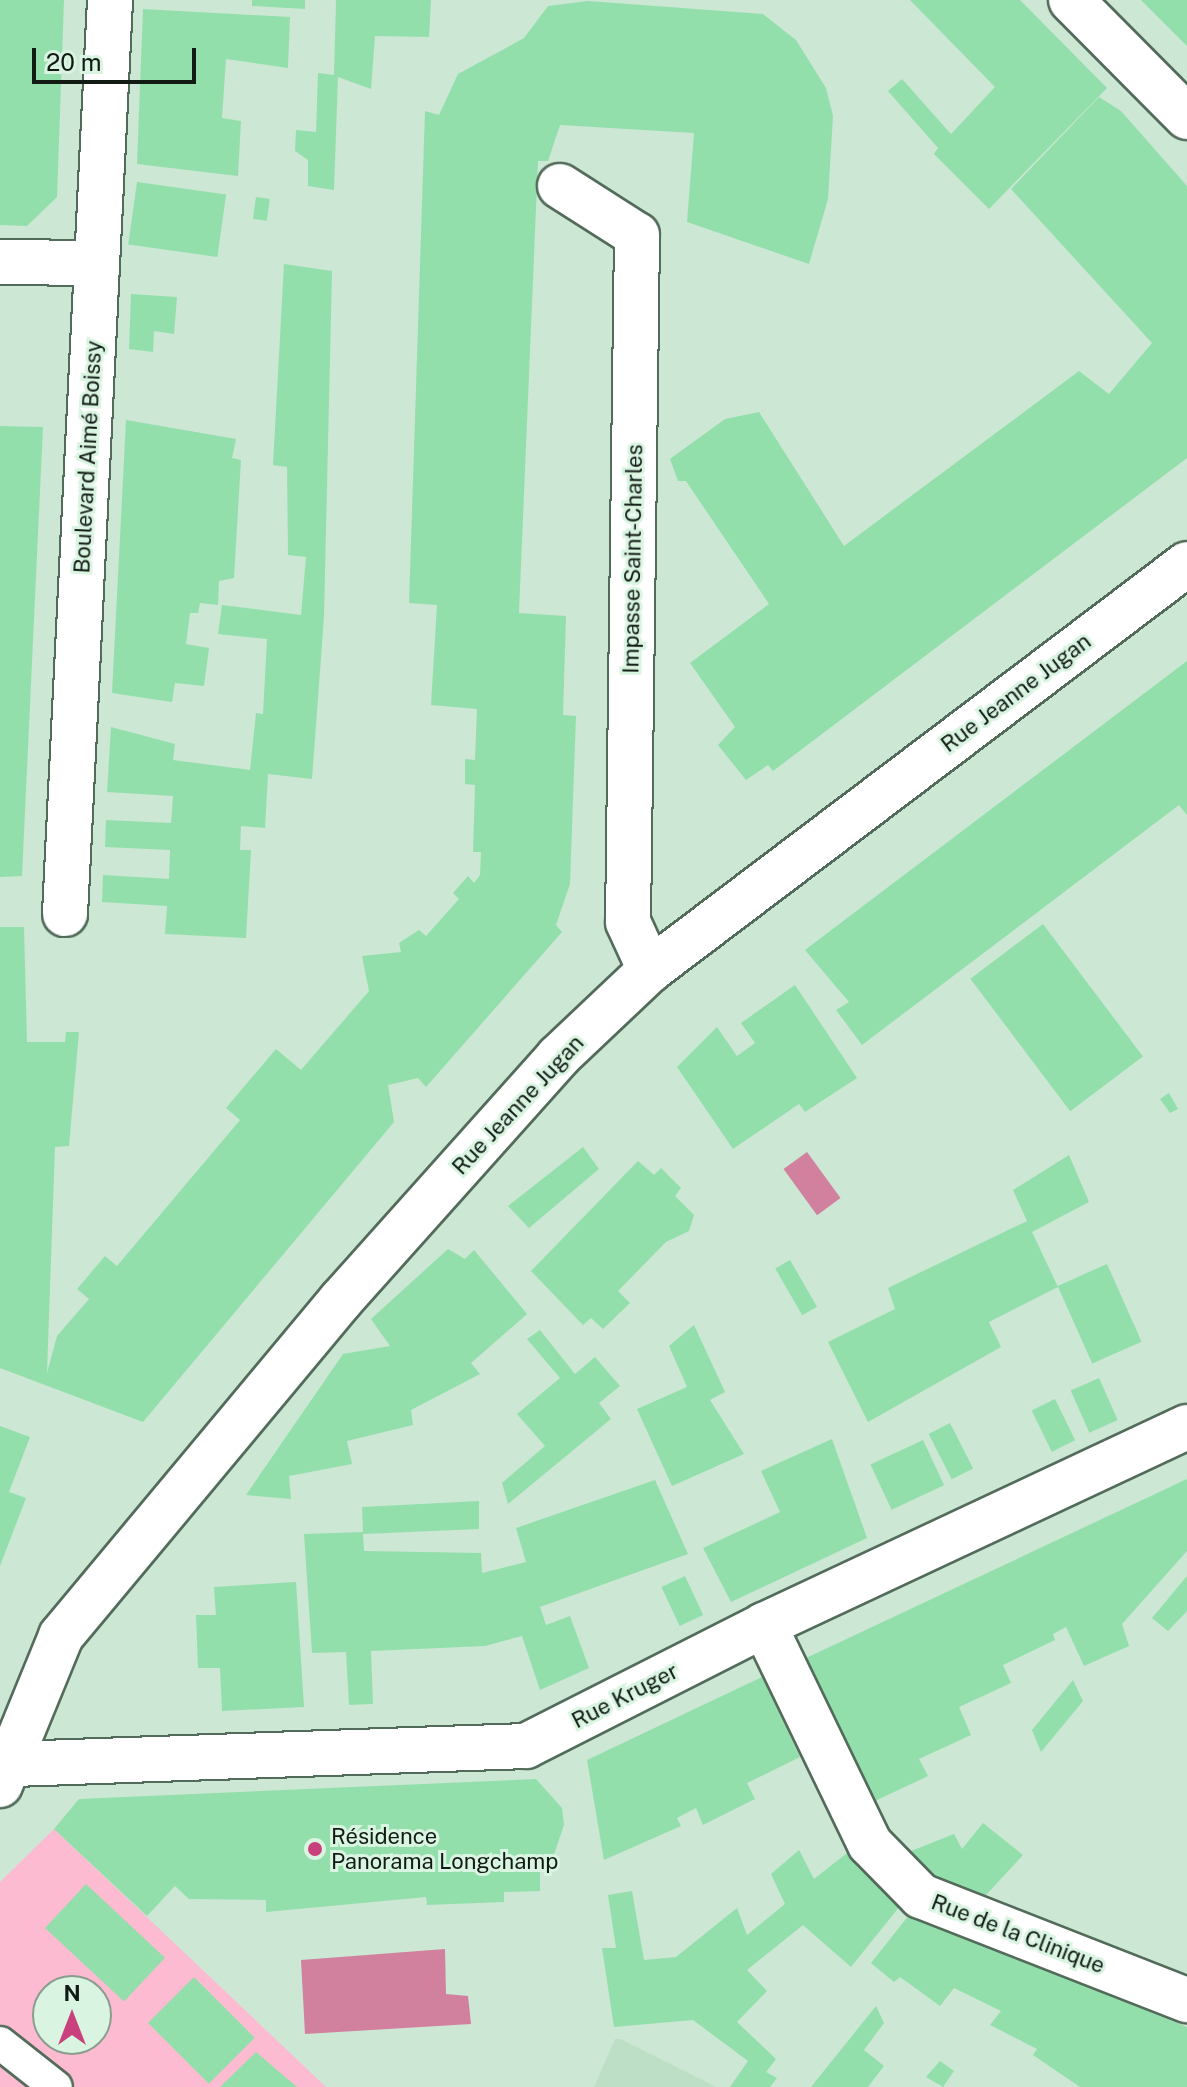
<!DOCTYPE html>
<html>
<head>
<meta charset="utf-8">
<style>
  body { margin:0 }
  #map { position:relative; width:1187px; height:2087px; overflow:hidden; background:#cce7d4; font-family:"Public Sans",sans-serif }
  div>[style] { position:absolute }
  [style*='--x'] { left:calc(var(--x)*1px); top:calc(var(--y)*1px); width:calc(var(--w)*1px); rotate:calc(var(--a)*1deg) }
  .built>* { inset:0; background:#bddfc6 }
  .green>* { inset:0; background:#fcbbd1 }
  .water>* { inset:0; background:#d1819e; transform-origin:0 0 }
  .building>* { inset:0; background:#93dfab; transform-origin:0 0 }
  .roads { filter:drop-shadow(2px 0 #536b5a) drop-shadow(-2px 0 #536b5a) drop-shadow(0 2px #536b5a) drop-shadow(0 -2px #536b5a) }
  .service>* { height:32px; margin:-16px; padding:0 16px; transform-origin:16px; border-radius:16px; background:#fff }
  .minor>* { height:44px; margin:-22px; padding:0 22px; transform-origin:22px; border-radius:22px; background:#fff }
  .dots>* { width:22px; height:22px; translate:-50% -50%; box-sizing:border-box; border:4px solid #d9f4e1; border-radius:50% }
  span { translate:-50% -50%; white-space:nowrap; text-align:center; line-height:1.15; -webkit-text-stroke:6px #d9f4e1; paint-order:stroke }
  .street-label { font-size:22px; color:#111b14 }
  .poi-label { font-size:22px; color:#111b14 }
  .left { translate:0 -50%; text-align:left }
  .north { position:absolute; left:32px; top:1975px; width:80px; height:80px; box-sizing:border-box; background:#d9f4e1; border:2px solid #899d8f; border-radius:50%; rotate:0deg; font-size:22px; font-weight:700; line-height:32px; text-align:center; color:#111b14 }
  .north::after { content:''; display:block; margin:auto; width:28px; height:36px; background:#c8407c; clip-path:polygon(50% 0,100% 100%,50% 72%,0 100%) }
  .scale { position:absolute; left:32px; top:48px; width:164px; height:36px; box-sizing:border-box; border:4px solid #111b14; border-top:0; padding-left:10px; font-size:24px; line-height:28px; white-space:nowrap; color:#111b14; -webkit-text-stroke:6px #d9f4e1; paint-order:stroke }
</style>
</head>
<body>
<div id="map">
  <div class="built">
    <div style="clip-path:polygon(615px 2039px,620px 2039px,716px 2087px,594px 2087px)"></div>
  </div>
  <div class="green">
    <div style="clip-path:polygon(evenodd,54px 1829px,326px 2087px,0 2087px,0 1882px,54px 1829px,48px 1991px,96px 1991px,96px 2039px,48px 2039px,48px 1991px)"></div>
  </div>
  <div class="water">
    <div style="left:807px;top:1152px;width:57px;height:29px;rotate:54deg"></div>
    <div style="clip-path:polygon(445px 1949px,446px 1994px,468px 1996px,471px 2024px,305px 2034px,301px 1960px)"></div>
  </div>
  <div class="building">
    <div style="clip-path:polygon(0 0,64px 0,57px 197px,27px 226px,0 225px)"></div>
    <div style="clip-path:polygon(252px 0,305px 0,305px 9px,252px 6px)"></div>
    <div style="clip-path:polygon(336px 0,431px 0,429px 37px,375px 36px,371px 89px,338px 77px,334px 190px,308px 186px,308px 160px,295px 151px,296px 130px,316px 132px,318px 73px,334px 75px)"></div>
    <div style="clip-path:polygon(910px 0,1020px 0,1107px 88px,989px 209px,934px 154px,938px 148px,888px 91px,902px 79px,951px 134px,995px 87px)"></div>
    <div style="clip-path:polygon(1141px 0,1187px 0,1187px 46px)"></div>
    <div style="clip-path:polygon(588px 1px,763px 14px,796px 40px,826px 88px,833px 116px,828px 199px,809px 264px,687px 222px,694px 133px,560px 125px,548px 161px,538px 161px,519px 613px,566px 616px,563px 715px,576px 716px,570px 884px,556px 925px,562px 932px,426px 1087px,418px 1078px,388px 1085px,394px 1122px,143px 1422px,0 1368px,0 927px,24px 927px,27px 1042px,65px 1042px,66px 1032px,79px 1032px,69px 1146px,55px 1147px,47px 1373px,57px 1336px,89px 1299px,77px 1289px,105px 1256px,117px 1266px,240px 1120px,226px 1108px,276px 1049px,301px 1070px,369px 991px,362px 956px,401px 952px,399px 943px,419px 930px,426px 936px,459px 899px,453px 893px,468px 876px,474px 883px,480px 875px,481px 852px,473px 852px,475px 785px,465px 784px,465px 759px,475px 760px,477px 709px,431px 705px,437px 605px,409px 603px,425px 111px,439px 115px,458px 74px,524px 38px,548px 6px)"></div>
    <div style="clip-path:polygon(143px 9px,290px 17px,288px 68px,226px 59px,222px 118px,241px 121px,238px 176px,137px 164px)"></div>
    <div style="clip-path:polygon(1099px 97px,1121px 111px,1187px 186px,1187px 458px,773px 771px,768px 765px,746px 780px,718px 745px,735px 727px,690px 663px,769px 604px,686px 481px,678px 481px,670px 459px,725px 419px,759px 412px,844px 546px,1079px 371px,1109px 394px,1152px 343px,1011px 189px)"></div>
    <div style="left:137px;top:182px;width:90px;height:63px;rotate:8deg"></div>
    <div style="left:256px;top:197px;width:14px;height:22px;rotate:8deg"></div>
    <div style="clip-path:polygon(284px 264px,332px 271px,324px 617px,312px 779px,268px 774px,265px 828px,241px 826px,240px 850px,251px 850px,246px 938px,165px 934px,167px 906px,102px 902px,103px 875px,169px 879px,170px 850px,105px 847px,106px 820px,171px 823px,173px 796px,107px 792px,111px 727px,175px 744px,173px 760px,250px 770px,256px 713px,263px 714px,267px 639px,218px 634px,222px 605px,301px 615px,306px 557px,288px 555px,287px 467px,273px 465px)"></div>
    <div style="clip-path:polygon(131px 294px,177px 297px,174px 334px,154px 331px,153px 352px,129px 349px)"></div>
    <div style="clip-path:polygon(126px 420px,236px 439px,232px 458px,241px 460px,234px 578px,219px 581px,218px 605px,200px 603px,198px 613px,190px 613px,186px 644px,209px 648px,204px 686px,175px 683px,172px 702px,112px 693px)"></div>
    <div style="clip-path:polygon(0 426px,43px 427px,22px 876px,0 877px)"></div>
    <div style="clip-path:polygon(1187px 661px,1187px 815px,1179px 805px,862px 1045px,836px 1010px,849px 1002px,805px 950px)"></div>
    <div style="left:1043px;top:924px;width:166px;height:91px;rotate:53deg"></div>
    <div style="clip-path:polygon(795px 985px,857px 1078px,805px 1112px,799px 1104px,733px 1149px,677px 1067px,717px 1027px,737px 1056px,755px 1043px,741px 1023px)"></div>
    <div style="clip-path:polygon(1169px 1093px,1178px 1109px,1170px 1113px,1160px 1099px)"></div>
    <div style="clip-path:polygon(583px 1147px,599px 1169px,529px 1228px,508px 1206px)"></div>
    <div style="clip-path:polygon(1069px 1155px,1089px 1202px,1032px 1232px,1058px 1287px,989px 1322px,1001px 1347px,868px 1422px,828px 1342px,895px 1309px,888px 1288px,1027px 1221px,1013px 1190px)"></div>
    <div style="clip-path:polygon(638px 1161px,654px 1175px,661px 1168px,681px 1188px,675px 1196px,694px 1215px,689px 1231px,666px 1242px,618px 1291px,630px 1303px,603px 1329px,591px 1318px,583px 1325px,531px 1271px)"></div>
    <div style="clip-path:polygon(448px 1249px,465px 1259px,474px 1250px,527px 1314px,471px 1363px,480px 1374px,411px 1410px,413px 1425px,347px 1441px,352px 1464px,289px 1476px,291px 1499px,246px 1495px,343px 1354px,390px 1346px,371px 1319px)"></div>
    <div style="left:790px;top:1260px;width:54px;height:17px;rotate:60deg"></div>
    <div style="left:1107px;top:1264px;width:85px;height:54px;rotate:66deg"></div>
    <div style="clip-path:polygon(694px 1325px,725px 1392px,710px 1400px,744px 1454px,672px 1486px,637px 1409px,687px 1387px,669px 1346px)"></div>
    <div style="clip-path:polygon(540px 1330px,575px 1374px,595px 1357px,620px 1386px,599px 1403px,611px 1419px,508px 1504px,502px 1483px,545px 1446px,517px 1414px,560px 1378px,527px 1339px)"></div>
    <div style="left:1099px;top:1378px;width:46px;height:31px;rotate:66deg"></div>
    <div style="left:1055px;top:1399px;width:46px;height:26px;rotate:64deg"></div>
    <div style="left:950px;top:1423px;width:51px;height:24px;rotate:63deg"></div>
    <div style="clip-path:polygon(0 1426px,30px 1437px,9px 1492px,26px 1498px,0 1566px)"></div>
    <div style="clip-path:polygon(832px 1439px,867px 1538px,731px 1602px,703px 1548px,780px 1512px,761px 1471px)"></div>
    <div style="left:923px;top:1440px;width:50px;height:58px;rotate:65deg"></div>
    <div style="clip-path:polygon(1187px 1479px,1187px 1551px,1122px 1624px,1129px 1646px,1084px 1666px,1066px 1627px,1053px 1634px,1055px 1640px,1003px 1665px,1011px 1683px,959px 1707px,971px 1735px,919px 1759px,928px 1776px,875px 1801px,806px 1658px)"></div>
    <div style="clip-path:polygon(655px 1480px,688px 1554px,540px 1607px,546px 1625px,570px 1616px,589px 1668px,540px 1690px,522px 1636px,485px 1646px,371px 1651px,373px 1704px,349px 1705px,346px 1652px,312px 1653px,304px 1534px,363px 1532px,362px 1507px,479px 1501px,479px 1529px,363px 1534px,364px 1551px,481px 1553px,482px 1573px,526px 1562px,516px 1528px)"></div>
    <div style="left:685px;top:1576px;width:43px;height:26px;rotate:65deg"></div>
    <div style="clip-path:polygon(1187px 1576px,1187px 1611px,1168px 1631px,1152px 1618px)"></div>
    <div style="clip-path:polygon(296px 1582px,304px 1707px,222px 1711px,220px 1668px,198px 1668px,196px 1615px,216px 1615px,214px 1587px)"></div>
    <div style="clip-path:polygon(762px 1677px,800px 1757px,747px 1783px,755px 1799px,703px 1825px,696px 1808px,677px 1818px,681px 1826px,604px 1860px,587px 1760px)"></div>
    <div style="clip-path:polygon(1073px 1680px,1083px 1701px,1041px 1752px,1032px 1730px)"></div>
    <div style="clip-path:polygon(536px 1779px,562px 1808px,564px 1825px,549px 1869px,540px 1869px,540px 1891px,504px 1892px,504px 1902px,427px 1905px,426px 1897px,266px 1912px,266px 1900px,189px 1899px,175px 1886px,147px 1916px,54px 1829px,79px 1799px)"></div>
    <div style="clip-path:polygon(983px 1823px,1023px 1855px,985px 1896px,938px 1878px,911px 1851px,954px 1834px,962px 1849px)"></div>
    <div style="clip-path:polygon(799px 1850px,814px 1879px,847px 1853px,900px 1906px,851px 1967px,803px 1925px,747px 1970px,767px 1991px,737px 2022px,776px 2059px,766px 2072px,777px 2078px,770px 2087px,730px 2087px,748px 2061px,693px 2020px,614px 2027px,602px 1948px,616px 1948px,608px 1895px,632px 1891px,644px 1960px,676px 1957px,737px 1908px,747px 1935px,785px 1904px,771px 1874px)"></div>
    <div style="left:86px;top:1884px;width:108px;height:60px;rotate:43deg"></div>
    <div style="clip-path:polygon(909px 1915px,1187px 2027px,1187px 2087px,1080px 2087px,1033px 2055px,1037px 2049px,990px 2025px,1001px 2011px,954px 1988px,940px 2006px,900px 1977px,894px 1982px,871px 1963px)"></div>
    <div style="left:194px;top:1977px;width:86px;height:65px;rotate:45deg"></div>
    <div style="clip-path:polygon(876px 2006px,884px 2023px,864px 2050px,884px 2066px,868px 2087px,811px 2087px)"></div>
    <div style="clip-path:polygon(256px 2052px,297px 2087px,220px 2087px)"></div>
    <div style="clip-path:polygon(940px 2061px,954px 2071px,943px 2087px,926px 2077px)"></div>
  </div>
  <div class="roads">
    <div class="service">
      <div style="--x:0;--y:2043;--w:71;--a:38.2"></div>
    </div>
    <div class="minor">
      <div style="--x:1071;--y:0;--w:165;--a:45.2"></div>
      <div style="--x:560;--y:186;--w:91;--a:32.5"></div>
      <div style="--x:637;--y:235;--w:687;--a:90.75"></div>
      <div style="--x:628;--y:922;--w:53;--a:65.4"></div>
      <div style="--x:0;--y:262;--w:97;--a:0.6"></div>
      <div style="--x:65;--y:914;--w:915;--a:-87.18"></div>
      <div style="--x:764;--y:1625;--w:243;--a:64.2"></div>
      <div style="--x:870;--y:1844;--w:73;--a:45.6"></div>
      <div style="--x:921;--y:1896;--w:286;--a:21.4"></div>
      <div style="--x:14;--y:1764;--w:512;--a:-2.01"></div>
      <div style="--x:526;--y:1746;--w:267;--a:-26.9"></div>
      <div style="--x:764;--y:1625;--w:467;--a:-25.1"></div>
      <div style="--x:0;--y:1785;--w:161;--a:-67.7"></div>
      <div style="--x:61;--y:1636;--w:437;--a:-50.2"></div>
      <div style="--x:341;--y:1300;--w:326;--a:-48.2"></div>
      <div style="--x:558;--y:1057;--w:127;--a:-43.4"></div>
      <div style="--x:650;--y:970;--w:673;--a:-37.09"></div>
    </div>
  </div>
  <div class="dots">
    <div style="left:315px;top:1849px;background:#c8407c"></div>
  </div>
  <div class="street-label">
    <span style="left:88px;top:457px;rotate:-87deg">Boulevard Aimé Boissy</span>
    <span style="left:633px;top:559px;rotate:-89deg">Impasse Saint-Charles</span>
    <span style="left:1016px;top:693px;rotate:-37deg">Rue Jeanne Jugan</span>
    <span style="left:518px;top:1105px;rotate:-47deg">Rue Jeanne Jugan</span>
    <span style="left:625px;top:1696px;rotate:-27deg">Rue Kruger</span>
    <span style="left:1018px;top:1934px;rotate:21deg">Rue de la Clinique</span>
  </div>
  <div class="poi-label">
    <span class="left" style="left:331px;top:1849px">Résidence<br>Panorama Longchamp</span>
  </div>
  <div class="north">N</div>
  <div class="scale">20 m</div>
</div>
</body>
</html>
